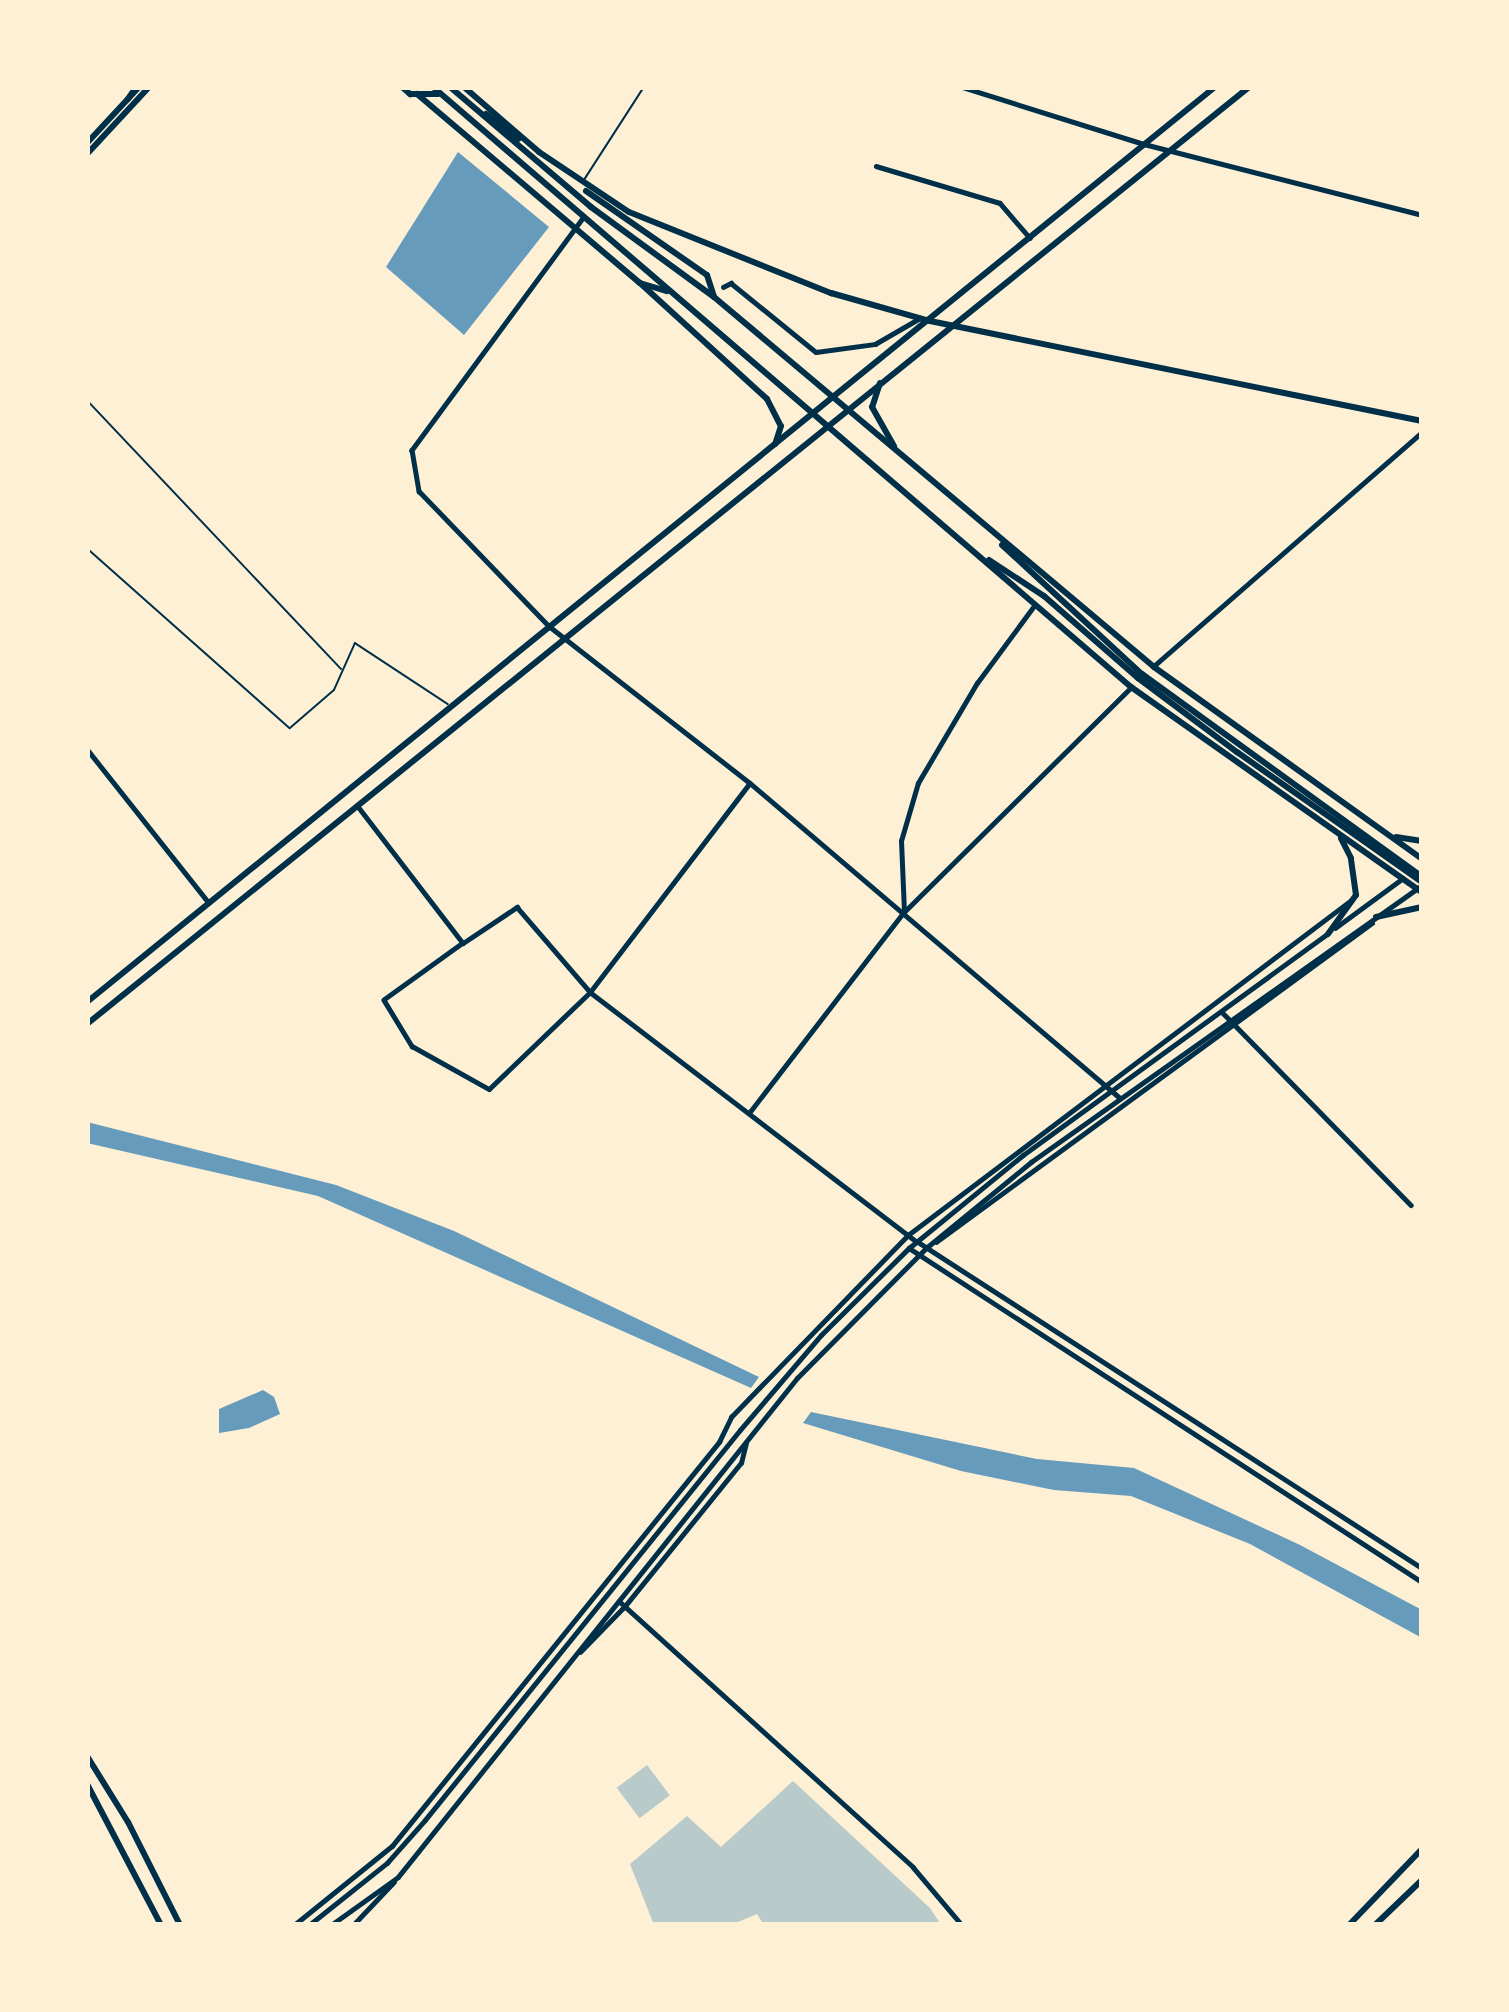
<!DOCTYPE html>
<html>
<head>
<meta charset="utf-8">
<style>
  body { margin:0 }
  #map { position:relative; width:1509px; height:2012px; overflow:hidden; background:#fdf0d5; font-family:"Asap Condensed",sans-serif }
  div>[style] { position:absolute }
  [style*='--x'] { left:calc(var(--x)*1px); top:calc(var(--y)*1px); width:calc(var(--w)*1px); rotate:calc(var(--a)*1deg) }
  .green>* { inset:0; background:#b9caca; transform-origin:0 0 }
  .water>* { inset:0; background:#669bbc }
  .service>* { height:1.5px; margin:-0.75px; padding:0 0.75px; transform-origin:0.75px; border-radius:0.75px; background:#003049 }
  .minor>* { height:4.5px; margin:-2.25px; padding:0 2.25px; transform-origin:2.25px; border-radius:2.25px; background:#003049 }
  .tertiary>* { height:4.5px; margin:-2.25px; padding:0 2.25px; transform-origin:2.25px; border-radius:2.25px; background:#003049 }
  .secondary>* { height:6px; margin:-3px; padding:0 3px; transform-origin:3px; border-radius:3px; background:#003049 }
  .primary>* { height:6px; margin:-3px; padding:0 3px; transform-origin:3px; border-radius:3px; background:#003049 }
  .trunk>* { height:6px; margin:-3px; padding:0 3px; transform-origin:3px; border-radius:3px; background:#003049 }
  span { translate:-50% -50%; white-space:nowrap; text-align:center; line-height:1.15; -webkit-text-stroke:10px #fdf0d5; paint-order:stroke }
  .frame { position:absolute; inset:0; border:90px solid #fdf0d5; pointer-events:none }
</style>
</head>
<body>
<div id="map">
  <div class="green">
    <div style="left:647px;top:1765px;width:38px;height:38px;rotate:53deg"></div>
    <div style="clip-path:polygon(793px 1781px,930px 1908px,941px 1925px,764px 1925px,757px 1914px,731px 1925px,654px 1925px,630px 1864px,687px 1816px,721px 1847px)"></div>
  </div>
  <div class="water">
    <div style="clip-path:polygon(458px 152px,549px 227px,464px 335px,386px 267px)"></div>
    <div style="clip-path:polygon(87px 1122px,336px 1185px,454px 1231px,759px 1377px,751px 1388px,318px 1196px,87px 1143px)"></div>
    <div style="clip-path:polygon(263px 1390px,274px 1397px,280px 1414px,249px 1428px,219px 1433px,219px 1409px)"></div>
    <div style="clip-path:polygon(811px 1412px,1037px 1459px,1134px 1468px,1300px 1545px,1422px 1610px,1422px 1638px,1250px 1544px,1131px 1496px,1054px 1490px,961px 1471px,803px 1423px)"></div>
  </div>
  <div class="service">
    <div style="--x:584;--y:180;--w:111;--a:-57.2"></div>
    <div style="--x:87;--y:400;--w:370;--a:46.6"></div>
    <div style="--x:87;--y:548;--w:271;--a:41.6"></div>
    <div style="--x:290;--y:728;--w:58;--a:-40.8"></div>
    <div style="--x:334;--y:690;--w:51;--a:-65.9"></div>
    <div style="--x:355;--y:643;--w:111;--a:33.3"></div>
  </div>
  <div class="minor">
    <div style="--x:962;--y:87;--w:191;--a:17.4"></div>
    <div style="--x:1144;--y:144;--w:287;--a:14.3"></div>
    <div style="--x:876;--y:166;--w:129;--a:16.6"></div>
    <div style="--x:1000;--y:203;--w:46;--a:49.4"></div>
    <div style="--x:584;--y:217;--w:290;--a:126.4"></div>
    <div style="--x:412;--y:450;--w:42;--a:80.3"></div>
    <div style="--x:419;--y:491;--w:187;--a:46.1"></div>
    <div style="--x:549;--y:626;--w:255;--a:38"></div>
    <div style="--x:750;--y:783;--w:486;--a:40.4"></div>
    <div style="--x:1155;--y:665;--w:354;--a:-41.1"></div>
    <div style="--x:87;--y:749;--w:196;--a:51.6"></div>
    <div style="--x:357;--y:805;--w:174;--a:52.5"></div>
    <div style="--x:463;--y:943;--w:65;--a:-33.7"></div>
    <div style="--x:517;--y:907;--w:112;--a:49.3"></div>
    <div style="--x:590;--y:992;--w:410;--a:37.4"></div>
    <div style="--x:904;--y:912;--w:71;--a:-92.4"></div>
    <div style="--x:901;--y:841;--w:60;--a:-73.7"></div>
    <div style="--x:918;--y:783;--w:116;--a:-59.5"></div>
    <div style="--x:977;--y:683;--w:96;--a:-53.5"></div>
    <div style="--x:463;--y:943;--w:97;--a:144.2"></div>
    <div style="--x:384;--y:1000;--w:54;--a:58.7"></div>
    <div style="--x:412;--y:1046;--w:88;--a:29.2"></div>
    <div style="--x:489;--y:1089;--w:140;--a:-43.8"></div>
    <div style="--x:590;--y:992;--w:262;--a:-52.6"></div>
    <div style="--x:749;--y:1113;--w:254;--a:-52.4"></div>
    <div style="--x:904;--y:912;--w:320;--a:-44.7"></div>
    <div style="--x:936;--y:1242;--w:540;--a:-36.19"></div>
    <div style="--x:619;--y:1601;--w:396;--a:42.1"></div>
    <div style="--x:913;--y:1867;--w:76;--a:49.8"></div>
    <div style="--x:580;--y:1652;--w:64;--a:-45.6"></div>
    <div style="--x:625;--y:1606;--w:184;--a:-51"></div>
    <div style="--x:741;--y:1463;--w:21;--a:-76"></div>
    <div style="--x:294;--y:1925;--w:126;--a:-38.9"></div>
    <div style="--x:392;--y:1846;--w:520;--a:-51.01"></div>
    <div style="--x:719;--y:1442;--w:28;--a:-64"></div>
    <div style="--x:731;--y:1417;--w:254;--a:-45.8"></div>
    <div style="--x:908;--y:1235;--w:554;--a:-37.08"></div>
    <div style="--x:353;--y:1925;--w:59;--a:-46.4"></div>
  </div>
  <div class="tertiary">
    <div style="--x:723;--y:287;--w:9;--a:-27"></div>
    <div style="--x:731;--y:283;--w:109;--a:39.1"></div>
    <div style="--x:816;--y:352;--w:60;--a:-7.7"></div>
    <div style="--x:875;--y:344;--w:52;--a:-30"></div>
    <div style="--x:1335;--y:928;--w:84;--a:-36.3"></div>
    <div style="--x:1222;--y:1012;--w:270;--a:45.6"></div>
    <div style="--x:918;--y:1242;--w:600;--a:32.9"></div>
    <div style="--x:909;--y:1248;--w:612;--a:33.07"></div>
    <div style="--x:309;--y:1925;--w:100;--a:-38.5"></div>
    <div style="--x:387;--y:1863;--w:57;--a:-48.5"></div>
    <div style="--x:425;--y:1820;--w:501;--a:-51.07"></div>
    <div style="--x:740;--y:1430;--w:125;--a:-49.5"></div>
    <div style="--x:821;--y:1335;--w:124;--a:-44.7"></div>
    <div style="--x:909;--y:1248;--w:147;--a:-39.2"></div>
    <div style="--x:1023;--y:1155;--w:374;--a:-36"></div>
    <div style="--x:331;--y:1925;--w:82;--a:-35.6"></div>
    <div style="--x:398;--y:1877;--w:639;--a:-51.35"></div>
    <div style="--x:797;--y:1378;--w:183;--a:-45.2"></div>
    <div style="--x:926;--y:1248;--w:136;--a:-39.3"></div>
    <div style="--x:1031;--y:1162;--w:479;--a:-35.3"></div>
  </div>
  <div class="secondary">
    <div style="--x:464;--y:87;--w:99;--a:40.9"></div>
    <div style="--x:539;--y:152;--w:108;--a:33.7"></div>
    <div style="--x:629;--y:212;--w:218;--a:21.9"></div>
    <div style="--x:831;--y:293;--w:103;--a:15.8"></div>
    <div style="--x:930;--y:321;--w:502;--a:11.49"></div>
    <div style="--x:417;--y:94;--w:292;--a:40.3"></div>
    <div style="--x:640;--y:283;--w:28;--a:17"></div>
    <div style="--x:486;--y:114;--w:41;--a:37.1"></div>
    <div style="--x:87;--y:143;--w:76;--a:-47.1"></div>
    <div style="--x:87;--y:154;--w:91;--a:-47.2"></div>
    <div style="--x:586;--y:191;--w:147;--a:34.8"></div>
    <div style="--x:707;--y:275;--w:23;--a:72"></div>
    <div style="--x:880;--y:383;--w:25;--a:108"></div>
    <div style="--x:872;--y:407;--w:45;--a:60.6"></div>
    <div style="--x:87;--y:1002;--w:1452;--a:-39.05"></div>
    <div style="--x:87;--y:1024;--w:1493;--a:-38.88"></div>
    <div style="--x:87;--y:1756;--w:78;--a:58.2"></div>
    <div style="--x:128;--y:1822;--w:115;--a:63.2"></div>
    <div style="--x:87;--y:1784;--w:159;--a:62.3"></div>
    <div style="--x:1349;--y:1925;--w:105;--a:-46.2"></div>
    <div style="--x:1375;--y:1925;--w:65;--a:-43.8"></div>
  </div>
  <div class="primary">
    <div style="--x:402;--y:87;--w:11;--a:41"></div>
    <div style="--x:410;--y:94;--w:28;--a:0"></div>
    <div style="--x:433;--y:87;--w:920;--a:40.68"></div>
    <div style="--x:1131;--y:687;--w:356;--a:35.2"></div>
    <div style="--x:450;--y:87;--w:185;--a:40.4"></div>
    <div style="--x:591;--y:207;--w:152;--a:36.2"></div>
    <div style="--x:714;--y:297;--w:575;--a:40.06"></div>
    <div style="--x:1154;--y:667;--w:330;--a:35.6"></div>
    <div style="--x:128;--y:99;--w:14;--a:-56"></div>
    <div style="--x:640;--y:283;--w:172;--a:42.4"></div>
    <div style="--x:767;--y:399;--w:30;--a:63"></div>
    <div style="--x:781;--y:426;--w:19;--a:108"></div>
    <div style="--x:1002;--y:545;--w:190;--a:42.7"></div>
    <div style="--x:1142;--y:674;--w:346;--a:35.9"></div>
    <div style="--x:989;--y:560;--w:66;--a:33.2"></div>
    <div style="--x:1044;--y:596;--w:125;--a:41.1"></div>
    <div style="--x:1138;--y:678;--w:124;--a:36.8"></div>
    <div style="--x:1237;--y:752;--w:226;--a:35.1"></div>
    <div style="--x:1396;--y:837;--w:26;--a:9"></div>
    <div style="--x:1376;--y:917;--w:47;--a:-12.3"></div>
    <div style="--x:1328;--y:934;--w:48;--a:-54.3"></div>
    <div style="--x:1356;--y:895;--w:37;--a:-98"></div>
    <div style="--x:1351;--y:858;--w:22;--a:-117"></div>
  </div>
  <div class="trunk">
    <div style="--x:1421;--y:1925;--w:1;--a:-45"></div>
  </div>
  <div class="frame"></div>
</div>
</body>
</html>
